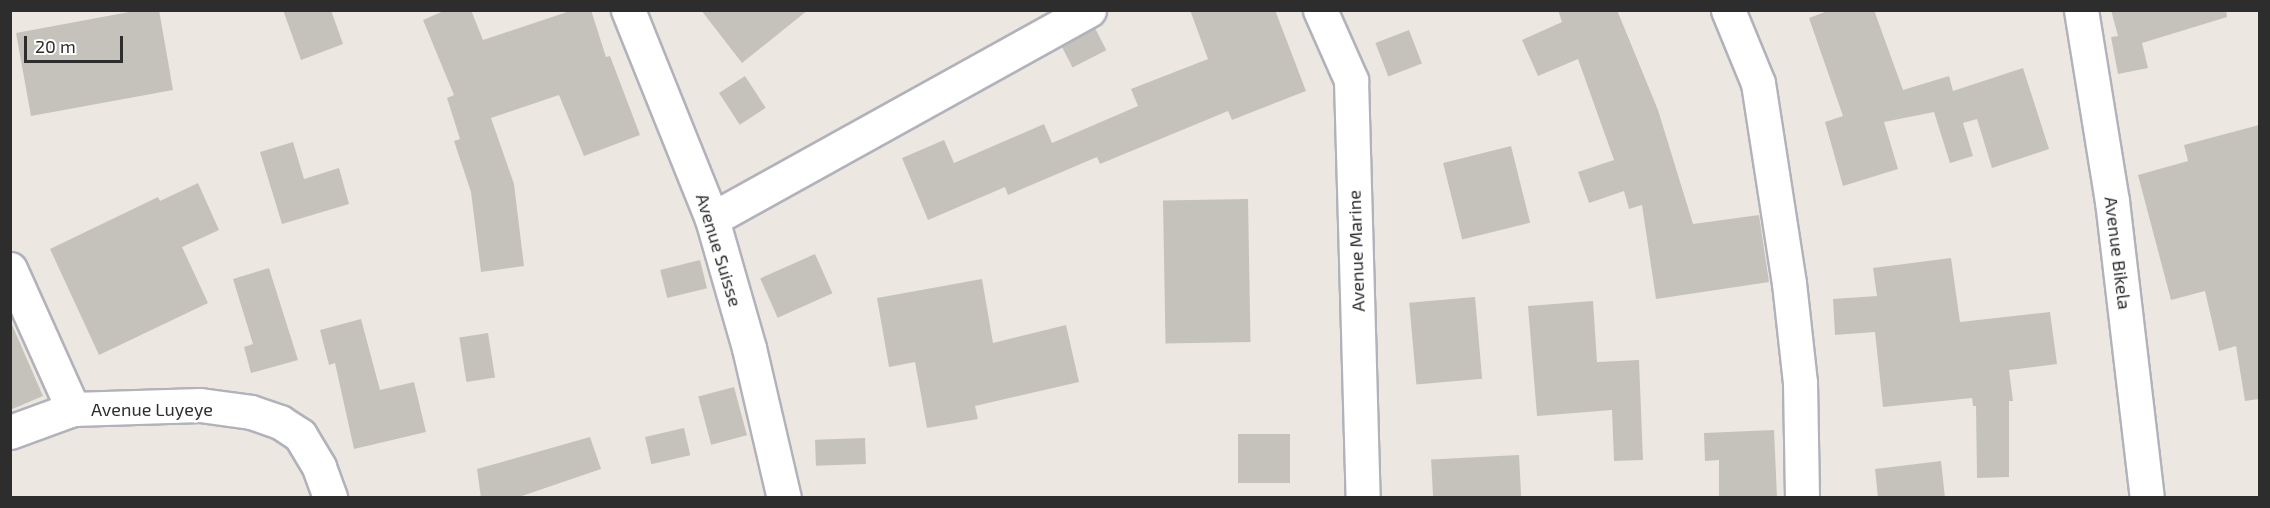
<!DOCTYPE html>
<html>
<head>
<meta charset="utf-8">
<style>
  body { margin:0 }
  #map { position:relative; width:2270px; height:508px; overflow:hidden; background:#ece8e1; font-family:"Exo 2",sans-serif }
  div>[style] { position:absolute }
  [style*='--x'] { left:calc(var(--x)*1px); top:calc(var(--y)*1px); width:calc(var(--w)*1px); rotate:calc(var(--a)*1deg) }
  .building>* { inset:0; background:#c5c2bc; transform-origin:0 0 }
  .roads { filter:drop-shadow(2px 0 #b1b2bb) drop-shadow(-2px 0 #b1b2bb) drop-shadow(0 2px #b1b2bb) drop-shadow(0 -2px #b1b2bb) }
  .street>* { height:33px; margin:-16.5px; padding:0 16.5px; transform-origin:16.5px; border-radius:16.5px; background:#fff }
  span { translate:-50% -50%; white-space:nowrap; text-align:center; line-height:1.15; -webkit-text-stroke:5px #fff; paint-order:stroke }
  .street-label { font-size:18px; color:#2d2d2d }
  .frame { position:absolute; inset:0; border:12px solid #2d2d2d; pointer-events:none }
  .scale { position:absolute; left:24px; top:36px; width:99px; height:27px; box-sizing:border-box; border:3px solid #2d2d2d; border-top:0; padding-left:8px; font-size:18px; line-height:21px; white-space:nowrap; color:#2d2d2d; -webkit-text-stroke:4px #fff; paint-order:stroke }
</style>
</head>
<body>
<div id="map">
  <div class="building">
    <div style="clip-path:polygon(140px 10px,159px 10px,173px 90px,31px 116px,16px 33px)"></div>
    <div style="clip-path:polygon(283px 10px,331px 10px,343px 44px,301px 60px)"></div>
    <div style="clip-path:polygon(446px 10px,471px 10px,483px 40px,573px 10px,591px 10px,606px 57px,610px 56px,640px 135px,584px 156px,559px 95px,491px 118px,514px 184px,524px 266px,481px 272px,471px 192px,454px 141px,460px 139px,447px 98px,454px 95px,423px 20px)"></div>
    <div style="clip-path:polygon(701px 10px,808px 10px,742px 63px)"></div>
    <div style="clip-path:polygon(1190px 10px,1275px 10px,1306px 91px,1232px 120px,1228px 111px,1100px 164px,1097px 157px,1008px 195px,1005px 187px,928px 220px,902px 158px,944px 140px,954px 163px,1044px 124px,1052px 143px,1138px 106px,1131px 89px,1208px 59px)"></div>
    <div style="clip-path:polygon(1558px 10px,1617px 10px,1658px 110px,1693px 224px,1759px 215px,1769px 282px,1656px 299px,1642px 205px,1629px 209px,1624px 191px,1589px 203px,1578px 172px,1614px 160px,1578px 59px,1538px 76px,1522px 40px,1562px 22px)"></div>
    <div style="clip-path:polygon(1830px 10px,1874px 10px,1903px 90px,1949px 76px,1953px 91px,2023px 68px,2049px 149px,1992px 168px,1977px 119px,1963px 123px,1973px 156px,1950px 163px,1934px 112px,1884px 122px,1898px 169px,1843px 186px,1825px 122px,1843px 116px,1809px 18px)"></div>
    <div style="clip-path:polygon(2111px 10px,2226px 10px,2227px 17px,2142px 43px,2148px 68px,2118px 74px,2111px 37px,2118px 36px)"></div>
    <div style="left:1095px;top:28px;width:25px;height:38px;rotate:63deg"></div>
    <div style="left:1409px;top:30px;width:36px;height:36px;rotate:69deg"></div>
    <div style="left:745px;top:76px;width:38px;height:31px;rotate:57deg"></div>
    <div style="clip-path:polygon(2259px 125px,2259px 399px,2245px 401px,2236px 346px,2219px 351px,2205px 291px,2171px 300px,2138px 175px,2188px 161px,2184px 145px)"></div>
    <div style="clip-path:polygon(293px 142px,304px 179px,339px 168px,349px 204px,282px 224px,260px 152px)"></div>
    <div style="left:1511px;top:146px;width:79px;height:70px;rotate:76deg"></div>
    <div style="clip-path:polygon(198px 183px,219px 230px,182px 247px,208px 303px,99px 355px,50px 249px,158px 197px,160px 201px)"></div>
    <div style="left:1248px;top:199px;width:143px;height:85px;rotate:89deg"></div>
    <div style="left:815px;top:254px;width:43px;height:60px;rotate:66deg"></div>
    <div style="clip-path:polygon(1951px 258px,1960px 322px,2050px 312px,2057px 364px,2009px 370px,2013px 401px,2009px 401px,2009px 477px,1977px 478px,1976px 406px,1973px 406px,1972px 398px,1883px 407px,1875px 332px,1835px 335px,1833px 299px,1877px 296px,1873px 268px)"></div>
    <div style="left:700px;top:260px;width:29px;height:41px;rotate:76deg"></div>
    <div style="clip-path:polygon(269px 268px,298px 360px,251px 373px,244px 347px,253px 344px,233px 279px)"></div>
    <div style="clip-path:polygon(982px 279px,993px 343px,1066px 325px,1079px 382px,975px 406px,978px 419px,927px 428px,915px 362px,889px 367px,877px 298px)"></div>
    <div style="left:1475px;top:297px;width:82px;height:66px;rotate:85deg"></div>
    <div style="clip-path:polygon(1593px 301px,1597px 362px,1639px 360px,1643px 460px,1614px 461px,1612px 410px,1537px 416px,1528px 306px)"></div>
    <div style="clip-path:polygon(361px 319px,380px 390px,414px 382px,426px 432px,354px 449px,335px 363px,329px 365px,320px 330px)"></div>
    <div style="clip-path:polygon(10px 320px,43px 396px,10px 410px)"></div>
    <div style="left:488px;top:333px;width:45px;height:29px;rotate:81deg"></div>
    <div style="left:734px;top:387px;width:50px;height:37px;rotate:75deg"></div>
    <div style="left:684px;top:428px;width:28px;height:40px;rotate:77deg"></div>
    <div style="clip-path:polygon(1774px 430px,1777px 498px,1719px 498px,1719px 460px,1705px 461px,1704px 433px)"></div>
    <div style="left:1238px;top:434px;width:52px;height:49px"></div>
    <div style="clip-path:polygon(590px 437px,601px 469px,516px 498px,481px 498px,477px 469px)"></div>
    <div style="left:865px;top:438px;width:26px;height:50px;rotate:88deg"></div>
    <div style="left:1519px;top:455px;width:43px;height:88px;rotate:87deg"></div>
    <div style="clip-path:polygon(1941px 461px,1945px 498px,1878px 498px,1875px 469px)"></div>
  </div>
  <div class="roads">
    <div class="street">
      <div style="--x:628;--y:10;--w:225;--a:68.1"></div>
      <div style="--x:712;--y:219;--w:134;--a:74"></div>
      <div style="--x:749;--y:348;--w:154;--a:76.9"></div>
      <div style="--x:1320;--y:10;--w:77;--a:66.1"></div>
      <div style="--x:1351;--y:80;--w:418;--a:88.4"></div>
      <div style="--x:1728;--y:10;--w:79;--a:67.7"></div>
      <div style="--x:1758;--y:83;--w:202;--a:81.2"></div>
      <div style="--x:1789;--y:283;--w:100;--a:83.7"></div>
      <div style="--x:1800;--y:382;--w:116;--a:89"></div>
      <div style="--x:2081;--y:10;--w:193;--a:80.8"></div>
      <div style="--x:2112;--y:201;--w:299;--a:83.3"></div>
      <div style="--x:712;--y:219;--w:431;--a:-29"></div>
      <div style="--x:10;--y:269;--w:154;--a:65.8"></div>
      <div style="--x:10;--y:432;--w:67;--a:-20.1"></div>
      <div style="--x:73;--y:409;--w:127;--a:-1.8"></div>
      <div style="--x:200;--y:405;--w:51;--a:7.8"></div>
      <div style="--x:251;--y:412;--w:31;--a:19"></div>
      <div style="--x:280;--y:422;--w:24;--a:33"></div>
      <div style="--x:300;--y:435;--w:37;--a:59"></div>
      <div style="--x:319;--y:467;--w:33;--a:70"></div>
    </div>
  </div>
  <div class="street-label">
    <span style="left:719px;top:250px;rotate:73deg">Avenue Suisse</span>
    <span style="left:1356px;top:251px;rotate:-92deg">Avenue Marine</span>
    <span style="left:2118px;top:253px;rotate:83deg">Avenue Bikela</span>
    <span style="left:152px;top:409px">Avenue Luyeye</span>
  </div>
  <div class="frame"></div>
  <div class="scale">20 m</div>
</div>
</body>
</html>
